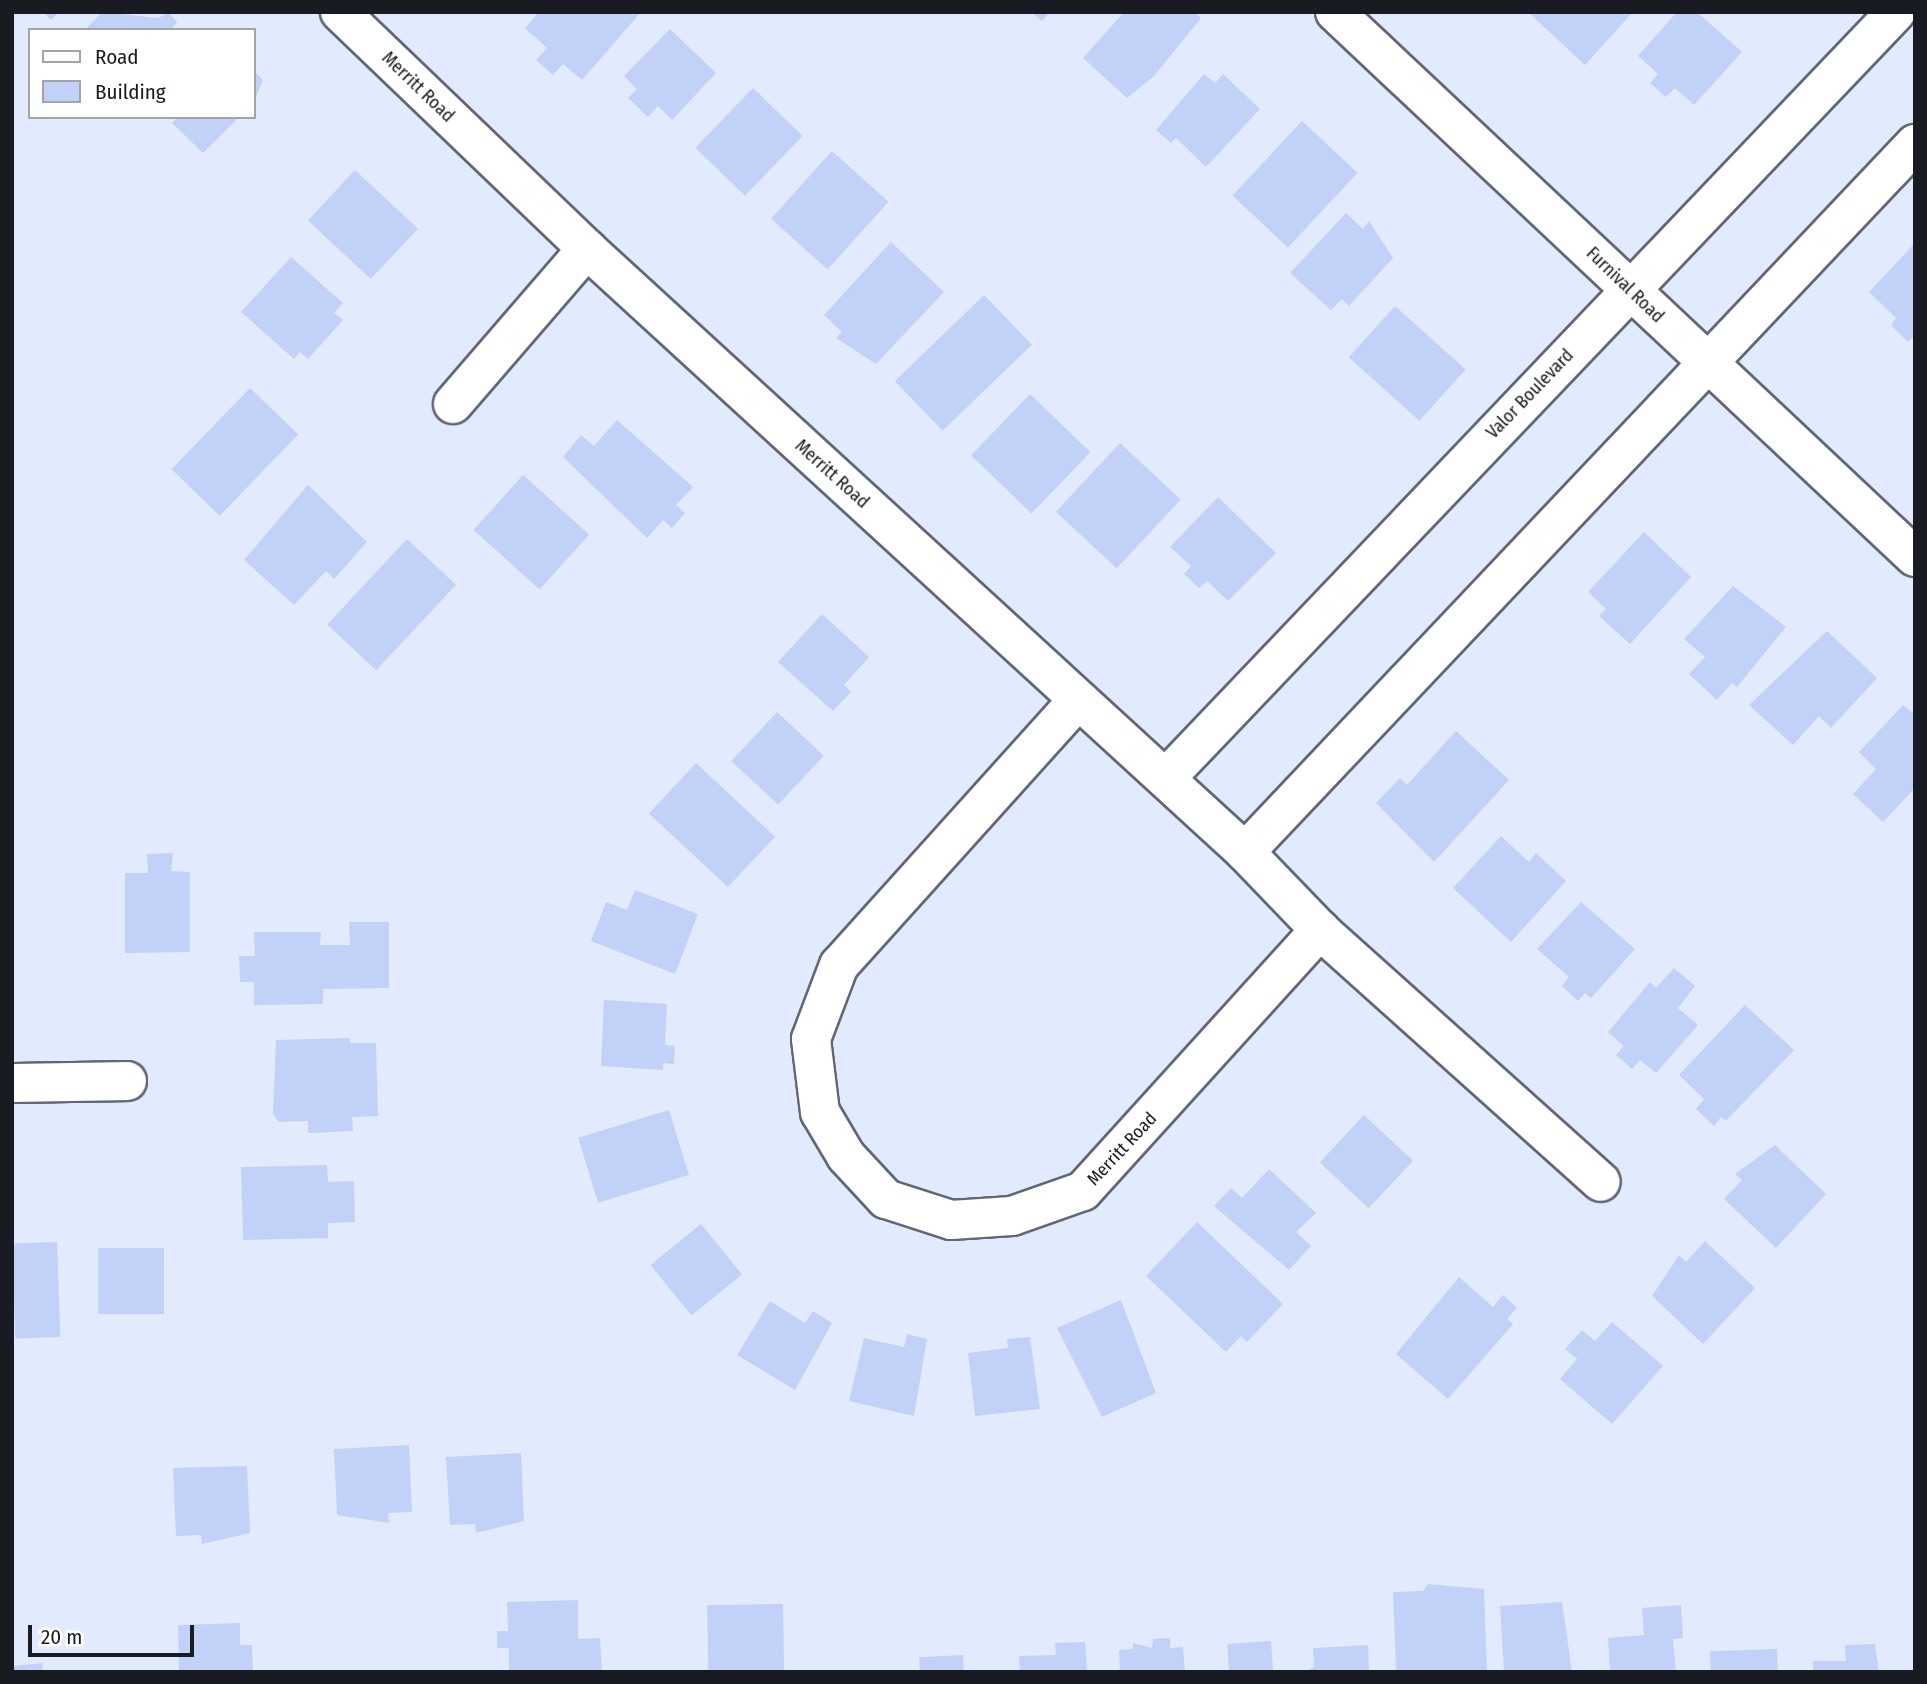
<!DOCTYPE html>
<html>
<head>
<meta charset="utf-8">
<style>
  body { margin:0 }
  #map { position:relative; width:1927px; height:1684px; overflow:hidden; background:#e2eafd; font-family:"Fira Sans Condensed",sans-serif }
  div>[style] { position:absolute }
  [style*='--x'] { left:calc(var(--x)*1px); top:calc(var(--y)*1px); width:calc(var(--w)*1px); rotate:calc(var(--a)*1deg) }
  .building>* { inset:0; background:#c2d1f8; transform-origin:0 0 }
  .roads { filter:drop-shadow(2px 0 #616777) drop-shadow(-2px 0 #616777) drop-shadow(0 2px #616777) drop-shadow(0 -2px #616777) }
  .minor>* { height:38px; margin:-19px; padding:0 19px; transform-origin:19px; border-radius:19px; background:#fff }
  span { translate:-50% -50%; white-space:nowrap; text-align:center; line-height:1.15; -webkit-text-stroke:5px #fff; paint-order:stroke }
  .street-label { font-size:18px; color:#181b21 }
  .frame { position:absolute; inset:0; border:14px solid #181b21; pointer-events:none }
  .legend { position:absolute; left:28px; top:28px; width:228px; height:91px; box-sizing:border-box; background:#fff; border:2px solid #a3a4a6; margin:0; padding:9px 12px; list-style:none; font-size:21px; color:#181b21 }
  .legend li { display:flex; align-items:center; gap:14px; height:35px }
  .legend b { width:35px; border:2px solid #a3a4a6 }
  .scale { position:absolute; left:28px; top:1625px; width:166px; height:32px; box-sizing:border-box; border:4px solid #181b21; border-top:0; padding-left:9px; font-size:21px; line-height:24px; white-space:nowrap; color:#181b21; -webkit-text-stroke:5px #fff; paint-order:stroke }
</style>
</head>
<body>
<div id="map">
  <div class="building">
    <div style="clip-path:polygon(43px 12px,59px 12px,51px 20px)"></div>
    <div style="clip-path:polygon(102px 12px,159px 18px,168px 12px,177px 22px,171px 30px,85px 30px)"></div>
    <div style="clip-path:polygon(539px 12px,641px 12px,582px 80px,563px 64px,553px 75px,536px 60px,547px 48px,525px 28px)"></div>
    <div style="clip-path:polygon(1031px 12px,1050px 12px,1042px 21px)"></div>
    <div style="clip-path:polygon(1124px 12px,1194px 12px,1201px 18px,1154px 76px,1127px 98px,1083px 58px)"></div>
    <div style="clip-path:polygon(1528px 12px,1633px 12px,1585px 65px)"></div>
    <div style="clip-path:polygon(1677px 12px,1697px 12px,1742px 52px,1694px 105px,1675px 88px,1666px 97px,1650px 83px,1658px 74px,1638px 56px)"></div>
    <div style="clip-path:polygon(670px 29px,716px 73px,672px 120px,658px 106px,648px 117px,628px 98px,637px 89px,624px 76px)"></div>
    <div style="clip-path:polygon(254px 71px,263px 80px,254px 102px)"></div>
    <div style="clip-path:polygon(1204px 74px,1215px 83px,1223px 74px,1260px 109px,1206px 167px,1176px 138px,1171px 143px,1156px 130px)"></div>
    <div style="left:753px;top:88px;width:69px;height:83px;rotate:44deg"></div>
    <div style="clip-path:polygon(178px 117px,239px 117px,203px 153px,172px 123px)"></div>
    <div style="left:1302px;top:121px;width:76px;height:102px;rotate:43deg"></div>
    <div style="left:832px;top:151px;width:76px;height:91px;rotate:42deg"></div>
    <div style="left:355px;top:170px;width:86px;height:69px;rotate:43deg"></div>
    <div style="clip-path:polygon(1346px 213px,1363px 229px,1369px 221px,1393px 258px,1349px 306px,1342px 299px,1331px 310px,1290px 273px)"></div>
    <div style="clip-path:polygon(891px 242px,944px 292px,876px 364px,836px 338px,842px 332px,824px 315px)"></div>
    <div style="clip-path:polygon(1915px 243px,1915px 335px,1908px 342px,1891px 325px,1896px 318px,1869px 292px)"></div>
    <div style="clip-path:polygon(291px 257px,343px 303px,334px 313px,343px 320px,308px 359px,300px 352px,294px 359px,241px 312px)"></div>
    <div style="left:984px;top:295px;width:69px;height:124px;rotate:46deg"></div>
    <div style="left:1395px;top:306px;width:95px;height:69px;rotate:42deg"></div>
    <div style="left:250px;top:388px;width:67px;height:113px;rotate:44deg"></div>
    <div style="left:1030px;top:394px;width:84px;height:85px;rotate:44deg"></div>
    <div style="clip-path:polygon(617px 420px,693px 487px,676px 505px,685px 513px,672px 528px,663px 520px,647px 538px,563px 457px,581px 435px,594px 446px)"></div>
    <div style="left:1120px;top:443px;width:83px;height:94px;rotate:43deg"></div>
    <div style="left:523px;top:475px;width:89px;height:74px;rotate:42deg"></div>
    <div style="clip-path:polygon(308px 485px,367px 542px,334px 579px,326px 571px,294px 605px,244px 560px)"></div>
    <div style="clip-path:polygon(1218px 497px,1276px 553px,1228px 601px,1207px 581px,1199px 588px,1184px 574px,1191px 566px,1170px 547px)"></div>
    <div style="clip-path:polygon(1644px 532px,1691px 577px,1630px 644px,1599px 616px,1606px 609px,1588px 592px)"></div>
    <div style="left:407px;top:539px;width:67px;height:117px;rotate:43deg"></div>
    <div style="clip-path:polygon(1733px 586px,1786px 627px,1737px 687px,1732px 683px,1717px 700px,1689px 674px,1705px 657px,1684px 639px)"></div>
    <div style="clip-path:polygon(822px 614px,869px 657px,844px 685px,851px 692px,833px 711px,778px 662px)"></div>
    <div style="clip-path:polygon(1827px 631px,1877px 678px,1831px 728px,1819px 716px,1793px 745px,1749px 705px)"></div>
    <div style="clip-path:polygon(1903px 705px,1915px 715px,1915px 788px,1883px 822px,1853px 794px,1876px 769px,1859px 752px)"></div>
    <div style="left:777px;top:712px;width:64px;height:67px;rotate:43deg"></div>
    <div style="clip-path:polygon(1456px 731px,1509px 780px,1434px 862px,1376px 803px,1400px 778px,1407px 785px)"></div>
    <div style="left:696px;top:763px;width:108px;height:69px;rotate:43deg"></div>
    <div style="clip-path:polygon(1501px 836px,1529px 862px,1536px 853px,1566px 881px,1511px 942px,1453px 888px)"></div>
    <div style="clip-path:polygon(173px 853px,171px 871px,190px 872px,190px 952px,125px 953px,125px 873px,148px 873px,147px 854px)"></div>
    <div style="clip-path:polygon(635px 890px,698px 914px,675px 974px,591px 941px,606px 902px,627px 910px)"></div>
    <div style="clip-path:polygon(1581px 902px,1635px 949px,1591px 998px,1585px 993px,1578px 1001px,1562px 986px,1569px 977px,1537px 949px)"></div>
    <div style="clip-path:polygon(349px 922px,389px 922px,389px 988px,323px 989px,323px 1004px,254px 1005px,254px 982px,240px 982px,239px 956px,255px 956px,254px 932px,321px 932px,320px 945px,350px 945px)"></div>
    <div style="clip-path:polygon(1674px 968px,1695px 986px,1678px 1008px,1698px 1025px,1656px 1073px,1640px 1060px,1632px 1069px,1616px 1055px,1624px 1046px,1608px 1032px,1650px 982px,1656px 988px)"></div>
    <div style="clip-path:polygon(604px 1000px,667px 1004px,665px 1045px,675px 1046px,674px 1064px,663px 1063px,663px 1070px,601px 1066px)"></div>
    <div style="clip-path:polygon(1745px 1005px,1794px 1050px,1726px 1121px,1721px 1117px,1714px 1126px,1696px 1109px,1704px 1099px,1679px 1075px)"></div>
    <div style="clip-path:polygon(350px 1038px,350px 1043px,376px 1043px,378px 1116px,352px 1117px,353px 1131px,308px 1133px,308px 1121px,279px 1122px,273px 1114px,276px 1040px)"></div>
    <div style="left:669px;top:1110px;width:68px;height:95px;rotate:73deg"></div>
    <div style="left:1364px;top:1115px;width:67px;height:65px;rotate:43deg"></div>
    <div style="clip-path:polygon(1775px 1145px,1826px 1194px,1776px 1248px,1724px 1199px,1742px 1180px,1735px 1174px)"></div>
    <div style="clip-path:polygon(327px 1165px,328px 1182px,354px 1181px,355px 1222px,328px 1223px,328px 1238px,243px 1240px,241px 1167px)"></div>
    <div style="clip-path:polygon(1269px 1169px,1316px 1213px,1296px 1232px,1311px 1246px,1289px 1270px,1214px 1206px,1231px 1188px,1242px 1198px)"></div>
    <div style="clip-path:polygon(1197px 1222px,1283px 1304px,1247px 1342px,1241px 1336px,1226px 1352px,1146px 1276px)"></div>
    <div style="left:701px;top:1224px;width:65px;height:65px;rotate:51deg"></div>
    <div style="clip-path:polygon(1705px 1241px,1755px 1288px,1703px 1344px,1652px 1296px,1679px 1255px,1686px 1262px)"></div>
    <div style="left:57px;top:1242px;width:95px;height:45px;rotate:88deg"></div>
    <div style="left:98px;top:1248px;width:66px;height:66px"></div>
    <div style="clip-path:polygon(1459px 1277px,1493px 1307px,1503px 1295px,1517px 1308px,1507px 1319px,1513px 1324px,1448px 1399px,1396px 1354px)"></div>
    <div style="clip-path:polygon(1121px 1300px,1156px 1393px,1102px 1417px,1057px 1328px)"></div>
    <div style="clip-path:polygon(770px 1301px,805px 1323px,813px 1311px,832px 1323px,795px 1390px,737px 1355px)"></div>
    <div style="clip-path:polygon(1612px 1322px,1663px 1366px,1612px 1424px,1560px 1379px,1577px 1359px,1565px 1349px,1582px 1330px,1595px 1341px)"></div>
    <div style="clip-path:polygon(907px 1334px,927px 1339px,914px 1416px,849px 1401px,864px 1338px,904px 1347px)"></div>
    <div style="clip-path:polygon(1030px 1337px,1040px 1409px,975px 1416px,968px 1353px,1008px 1348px,1007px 1339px)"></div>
    <div style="clip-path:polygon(409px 1445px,412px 1512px,388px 1513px,389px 1523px,337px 1515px,334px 1449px)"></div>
    <div style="clip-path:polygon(521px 1453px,524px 1521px,476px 1533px,475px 1524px,450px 1525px,446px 1457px)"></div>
    <div style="clip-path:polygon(247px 1466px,250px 1533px,202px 1544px,201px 1535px,176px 1536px,173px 1468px)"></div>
    <div style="clip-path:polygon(1428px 1584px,1484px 1589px,1487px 1672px,1396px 1672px,1393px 1592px,1423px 1591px)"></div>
    <div style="clip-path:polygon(578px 1600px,578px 1639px,600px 1638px,602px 1672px,509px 1672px,509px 1648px,497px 1648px,497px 1631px,508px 1631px,507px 1602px)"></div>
    <div style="clip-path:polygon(1562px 1602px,1572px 1672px,1504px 1672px,1500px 1606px)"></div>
    <div style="left:783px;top:1604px;width:68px;height:76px;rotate:89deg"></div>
    <div style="clip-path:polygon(1681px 1605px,1683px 1638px,1673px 1639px,1676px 1672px,1610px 1672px,1608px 1638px,1644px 1635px,1642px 1608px)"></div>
    <div style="clip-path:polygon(240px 1623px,240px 1645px,252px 1645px,253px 1672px,179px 1672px,178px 1625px)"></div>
    <div style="clip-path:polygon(1170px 1638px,1170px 1648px,1183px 1647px,1185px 1672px,1120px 1672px,1119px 1650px,1133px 1649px,1133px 1643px,1152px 1648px,1153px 1639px)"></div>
    <div style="left:1271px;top:1641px;width:31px;height:44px;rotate:86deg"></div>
    <div style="clip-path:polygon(1085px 1642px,1087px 1672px,1020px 1672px,1019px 1656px,1056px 1655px,1055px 1643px)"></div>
    <div style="clip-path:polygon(1875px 1644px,1879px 1672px,1813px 1672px,1813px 1661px,1846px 1661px,1845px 1645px)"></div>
    <div style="clip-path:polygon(1368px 1645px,1369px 1672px,1304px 1672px,1314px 1667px,1313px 1648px)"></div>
    <div style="left:1777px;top:1649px;width:23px;height:67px;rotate:88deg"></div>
    <div style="left:963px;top:1655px;width:17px;height:44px;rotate:87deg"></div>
    <div style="left:42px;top:1663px;width:9px;height:30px;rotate:84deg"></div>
  </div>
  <div class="roads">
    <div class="minor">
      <div style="--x:340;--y:12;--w:342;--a:43.8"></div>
      <div style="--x:587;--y:249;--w:893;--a:42.5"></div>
      <div style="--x:1245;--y:852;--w:108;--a:46.1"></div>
      <div style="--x:1320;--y:930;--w:377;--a:41.9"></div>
      <div style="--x:1335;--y:12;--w:796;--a:43.22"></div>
      <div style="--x:453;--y:404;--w:205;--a:-49.2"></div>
      <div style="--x:1078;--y:700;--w:357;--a:132"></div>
      <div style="--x:839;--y:965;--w:79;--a:110.7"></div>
      <div style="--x:811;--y:1039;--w:74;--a:83"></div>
      <div style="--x:820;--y:1112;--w:51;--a:59.4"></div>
      <div style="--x:846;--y:1156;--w:59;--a:47.1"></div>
      <div style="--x:886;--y:1199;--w:68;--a:17.9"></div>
      <div style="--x:951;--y:1220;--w:61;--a:-3.8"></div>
      <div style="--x:1012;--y:1216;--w:75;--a:-19.4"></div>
      <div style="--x:1083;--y:1191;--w:353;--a:-47.8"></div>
      <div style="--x:1166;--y:778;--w:1058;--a:-46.38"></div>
      <div style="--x:1245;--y:852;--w:975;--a:-46.58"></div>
      <div style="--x:12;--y:1083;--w:115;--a:-1"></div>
    </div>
  </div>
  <div class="street-label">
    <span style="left:418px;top:87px;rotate:44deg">Merritt Road</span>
    <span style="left:1625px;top:285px;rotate:44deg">Furnival Road</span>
    <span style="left:1530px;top:394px;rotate:-46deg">Valor Boulevard</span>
    <span style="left:832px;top:474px;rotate:42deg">Merritt Road</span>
    <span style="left:1122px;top:1149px;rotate:-47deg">Merritt Road</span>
  </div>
  <div class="frame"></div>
  <ul class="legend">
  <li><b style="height:9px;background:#fff"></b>Road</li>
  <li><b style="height:19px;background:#c2d1f8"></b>Building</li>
  </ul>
  <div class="scale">20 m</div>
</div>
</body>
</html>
